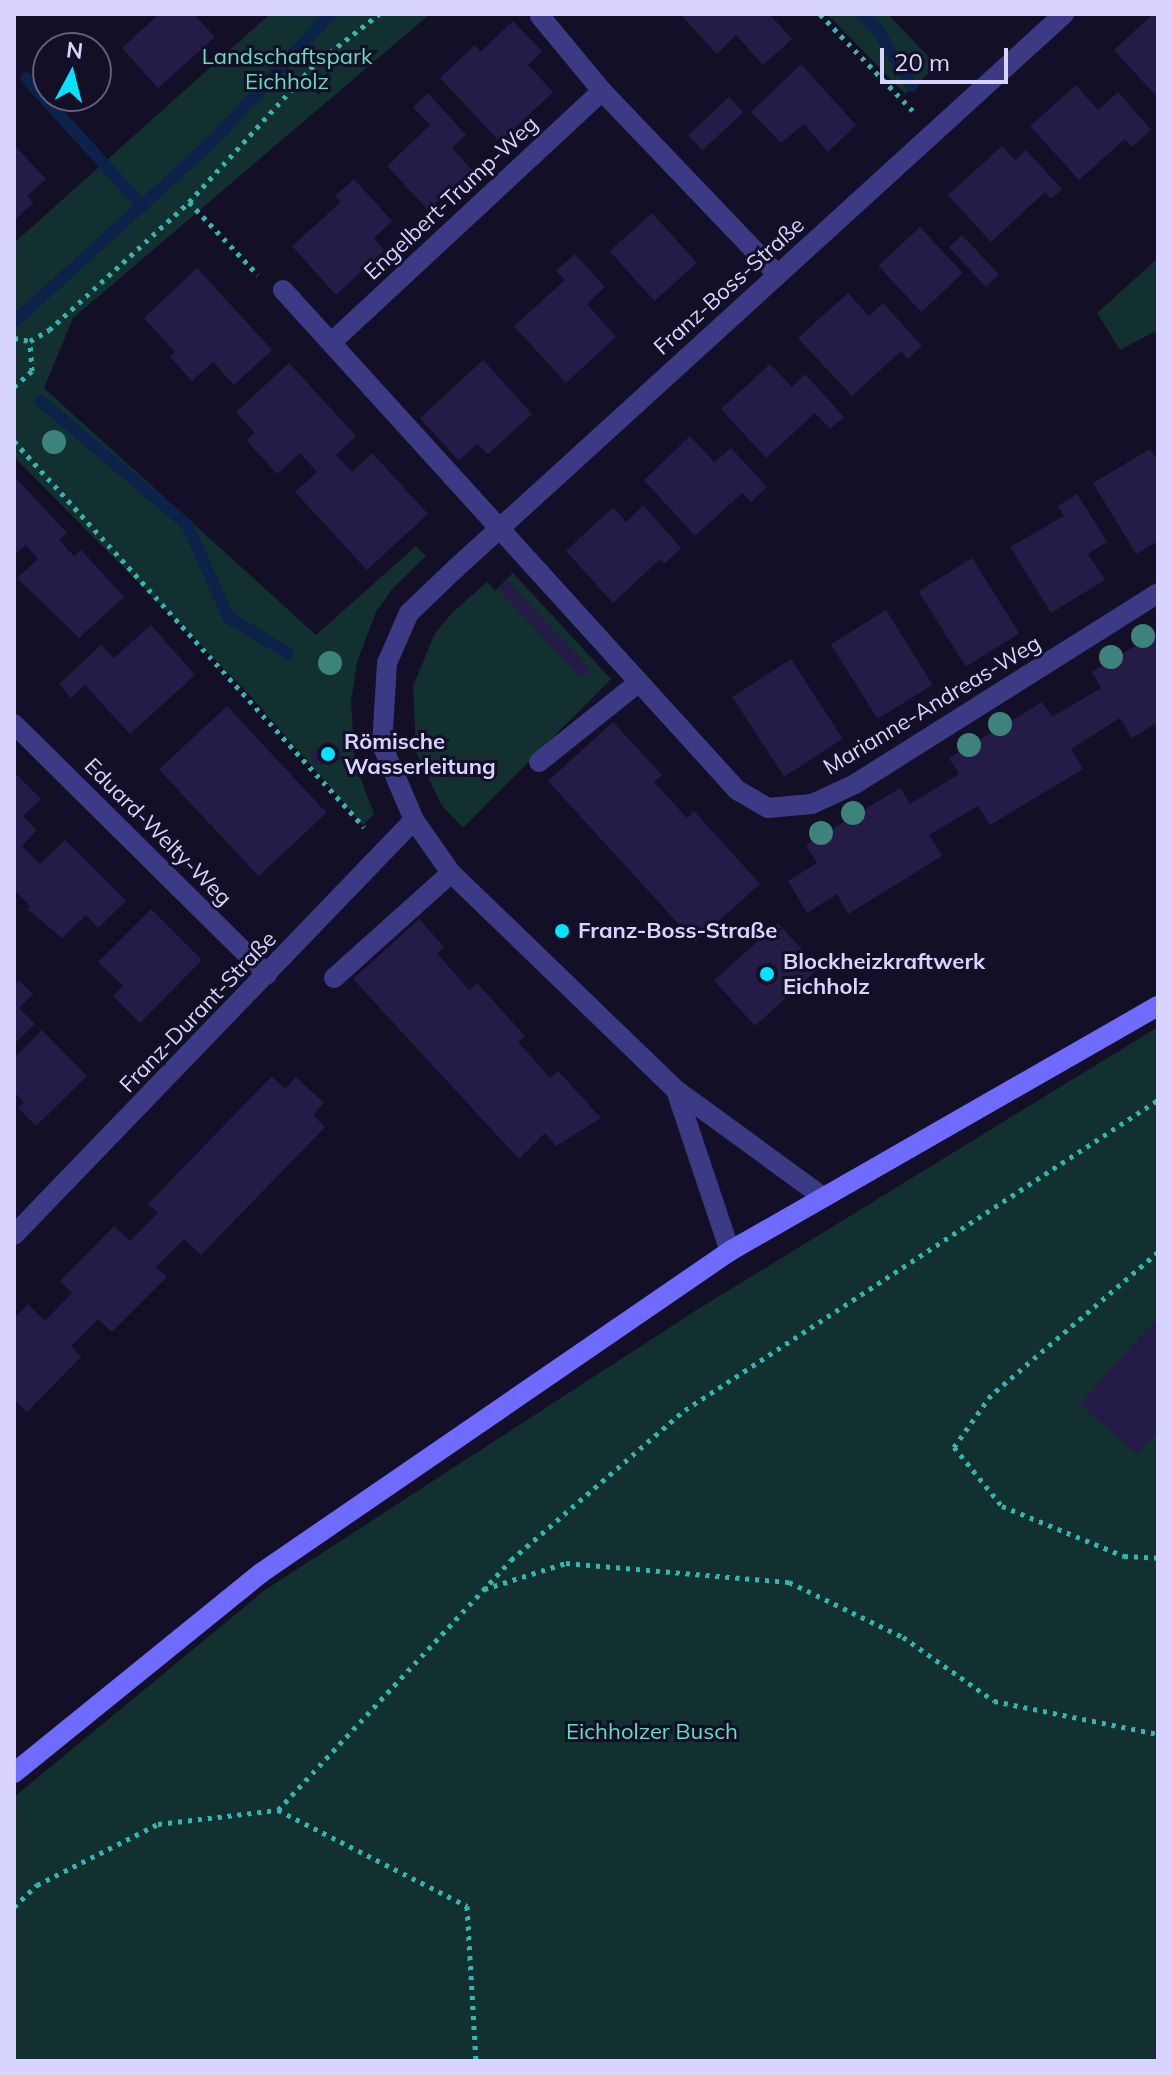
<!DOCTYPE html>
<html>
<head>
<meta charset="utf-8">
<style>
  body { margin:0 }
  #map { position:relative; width:1172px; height:2075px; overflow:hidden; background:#130f26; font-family:Mulish,sans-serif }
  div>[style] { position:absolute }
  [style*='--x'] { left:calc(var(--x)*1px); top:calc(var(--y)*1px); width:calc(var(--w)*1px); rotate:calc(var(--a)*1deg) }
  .green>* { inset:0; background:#12302f }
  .stream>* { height:12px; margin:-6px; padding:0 6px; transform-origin:6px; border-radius:6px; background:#0c2248 }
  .building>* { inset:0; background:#241b47; transform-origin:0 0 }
  .path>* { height:5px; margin-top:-2.5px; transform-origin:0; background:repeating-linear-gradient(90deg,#2fb8b0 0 4px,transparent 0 10px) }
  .lane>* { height:20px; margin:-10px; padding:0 10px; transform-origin:10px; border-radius:10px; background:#3d3a85 }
  .street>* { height:20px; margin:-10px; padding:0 10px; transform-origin:10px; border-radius:10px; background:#3d3a85 }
  .secondary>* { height:20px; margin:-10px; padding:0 10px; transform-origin:10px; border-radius:10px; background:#6f6bff }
  .trees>* { width:24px; height:24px; margin:-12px; border-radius:50%; background:#3d827b }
  .dots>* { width:22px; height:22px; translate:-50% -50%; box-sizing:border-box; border:4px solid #130f26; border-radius:50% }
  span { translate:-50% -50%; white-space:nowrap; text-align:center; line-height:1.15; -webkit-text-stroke:6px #130f26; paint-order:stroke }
  .park-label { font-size:22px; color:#5fe0c0 }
  .street-label { font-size:22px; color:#d9d4ff }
  .poi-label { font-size:22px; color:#d9d4ff; font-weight:700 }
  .left { translate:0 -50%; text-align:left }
  .frame { position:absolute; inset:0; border:16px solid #d9d4ff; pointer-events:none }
  .north { position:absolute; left:32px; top:32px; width:80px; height:80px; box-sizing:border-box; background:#130f26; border:2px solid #625e7d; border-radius:50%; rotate:7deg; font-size:22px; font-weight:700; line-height:32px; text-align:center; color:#d9d4ff }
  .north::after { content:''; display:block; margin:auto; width:28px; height:36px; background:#00e5ff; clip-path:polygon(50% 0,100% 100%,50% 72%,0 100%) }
  .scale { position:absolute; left:880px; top:48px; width:128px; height:36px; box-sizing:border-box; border:4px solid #d9d4ff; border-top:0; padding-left:10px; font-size:24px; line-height:28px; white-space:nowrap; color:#d9d4ff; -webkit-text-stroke:6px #130f26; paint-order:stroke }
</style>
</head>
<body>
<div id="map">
  <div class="green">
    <div style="clip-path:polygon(270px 14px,430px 14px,73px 318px,44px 388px,316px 635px,416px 546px,426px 556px,393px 588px,376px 612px,357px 662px,351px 702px,355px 763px,374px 814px,363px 825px,248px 693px,14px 457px,14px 243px)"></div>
    <div style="clip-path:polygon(827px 14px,888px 14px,937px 66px,905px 94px)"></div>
    <div style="clip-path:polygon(1158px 258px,1158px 330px,1120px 350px,1097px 313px)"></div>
    <div style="clip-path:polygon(513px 573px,611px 679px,463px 828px,442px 806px,416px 752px,413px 686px,435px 633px,453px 612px,487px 582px,495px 591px)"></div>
    <div style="clip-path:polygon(1158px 1027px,1158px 2061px,14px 2061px,14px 1797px,265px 1590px,695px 1311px)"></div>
  </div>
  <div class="stream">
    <div style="--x:862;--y:14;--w:21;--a:45"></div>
    <div style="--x:877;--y:29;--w:67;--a:58.4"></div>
    <div style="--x:26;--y:78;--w:174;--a:47.8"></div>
    <div style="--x:14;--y:322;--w:269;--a:-42.3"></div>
    <div style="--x:213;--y:141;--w:173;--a:-47.3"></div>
    <div style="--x:41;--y:401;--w:192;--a:40.3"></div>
    <div style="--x:187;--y:525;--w:102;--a:65.7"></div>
    <div style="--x:229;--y:618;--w:69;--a:30.7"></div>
  </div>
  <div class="building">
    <div style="clip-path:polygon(159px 14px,194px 14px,215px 37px,158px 88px,122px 48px)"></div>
    <div style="clip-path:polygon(680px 14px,769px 14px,792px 39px,763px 65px,736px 35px,717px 54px)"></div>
    <div style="clip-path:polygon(1153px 14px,1158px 14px,1158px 98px,1114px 50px)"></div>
    <div style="clip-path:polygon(513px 21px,542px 51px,528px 65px,553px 92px,500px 142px,440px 78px,475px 45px,480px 52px)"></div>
    <div style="clip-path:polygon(801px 64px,856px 125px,828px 152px,804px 124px,781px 143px,751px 112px)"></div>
    <div style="clip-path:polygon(1076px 85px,1098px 110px,1118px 92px,1151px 130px,1132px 147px,1125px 139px,1079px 180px,1030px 126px)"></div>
    <div style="clip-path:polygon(428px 93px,466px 135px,452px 148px,472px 170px,428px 210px,387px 166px,430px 125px,413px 107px)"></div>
    <div style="left:729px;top:97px;width:21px;height:56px;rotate:47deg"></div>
    <div style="clip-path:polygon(14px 145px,46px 179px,27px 196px,33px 203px,14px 221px)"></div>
    <div style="clip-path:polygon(1002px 146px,1015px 160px,1026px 150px,1062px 189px,1051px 199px,1045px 192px,991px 242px,948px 195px)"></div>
    <div style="clip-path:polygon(354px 179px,392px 221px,374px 238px,384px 250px,336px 295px,292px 246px,341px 202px,335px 196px)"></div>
    <div style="left:652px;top:213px;width:67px;height:57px;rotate:48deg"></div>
    <div style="left:920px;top:227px;width:63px;height:57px;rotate:47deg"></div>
    <div style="left:962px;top:235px;width:54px;height:18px;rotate:47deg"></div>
    <div style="clip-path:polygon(575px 254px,605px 287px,587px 304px,616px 337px,566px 383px,514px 326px,565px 280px,556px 271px)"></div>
    <div style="clip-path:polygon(197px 268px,272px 350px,234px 385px,213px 362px,192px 381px,170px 357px,175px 352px,144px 318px)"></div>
    <div style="clip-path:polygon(848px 293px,869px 316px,883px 303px,922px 346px,908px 359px,901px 351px,852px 396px,798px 338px)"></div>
    <div style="clip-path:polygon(483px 360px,532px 414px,488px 454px,477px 444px,459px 461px,420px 418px)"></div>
    <div style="clip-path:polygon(289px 363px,356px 436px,336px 455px,352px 472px,372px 453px,428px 514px,367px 570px,295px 492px,317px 472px,300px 453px,277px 474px,246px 440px,255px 433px,236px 412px)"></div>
    <div style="clip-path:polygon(770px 364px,792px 387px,805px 374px,844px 417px,830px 429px,815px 413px,766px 458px,721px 409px)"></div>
    <div style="clip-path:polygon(690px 436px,714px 462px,731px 448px,767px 487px,751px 502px,742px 493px,695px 536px,644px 480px)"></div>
    <div style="clip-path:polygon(1150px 449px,1158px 462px,1158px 541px,1136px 554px,1093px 483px)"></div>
    <div style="clip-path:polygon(14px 476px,67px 533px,59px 540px,74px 556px,81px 550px,124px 597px,79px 638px,17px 578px,38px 559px,26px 545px,14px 555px)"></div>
    <div style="clip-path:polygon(1077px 494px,1107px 542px,1088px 554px,1105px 580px,1051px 613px,1010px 547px,1064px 516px,1058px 506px)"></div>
    <div style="clip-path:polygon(643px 505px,681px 548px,664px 564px,660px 559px,613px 603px,566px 551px,613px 507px,626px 522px)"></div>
    <div style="left:972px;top:558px;width:89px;height:63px;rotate:58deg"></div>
    <div style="left:508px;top:581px;width:121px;height:13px;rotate:47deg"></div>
    <div style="left:886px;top:610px;width:88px;height:65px;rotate:58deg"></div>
    <div style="clip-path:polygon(151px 625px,195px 675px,130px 734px,85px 685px,71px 698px,59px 684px,101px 645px,114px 658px)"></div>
    <div style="clip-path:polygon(1158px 632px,1158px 722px,1132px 738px,1120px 718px,1071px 749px,1083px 769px,990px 825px,978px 806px,929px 835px,942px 856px,848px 914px,837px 894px,807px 913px,788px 881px,817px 863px,806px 845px,900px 788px,910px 804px,959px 774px,949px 758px,1042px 702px,1052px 717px,1101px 688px,1092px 672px)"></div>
    <div style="left:791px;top:659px;width:95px;height:70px;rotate:57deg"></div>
    <div style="left:227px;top:706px;width:146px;height:93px;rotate:47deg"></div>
    <div style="clip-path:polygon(613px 722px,662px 775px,654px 782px,687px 818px,694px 811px,760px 884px,695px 942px,548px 781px)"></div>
    <div style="left:339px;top:746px;width:14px;height:29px;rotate:78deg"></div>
    <div style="clip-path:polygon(14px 772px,41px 799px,23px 816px,37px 830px,22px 846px,40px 864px,65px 840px,126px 901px,98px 928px,86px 915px,62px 938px,27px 909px,30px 906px,14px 890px)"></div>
    <div style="clip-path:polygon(151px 909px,202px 960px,140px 1023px,113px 996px,123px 986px,98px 962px)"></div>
    <div style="clip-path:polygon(419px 919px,444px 947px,437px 953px,469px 990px,477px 983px,525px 1036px,518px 1042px,550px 1078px,558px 1071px,601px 1118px,556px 1146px,545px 1133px,519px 1159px,353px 979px)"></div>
    <div style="left:778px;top:923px;width:61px;height:86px;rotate:48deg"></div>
    <div style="clip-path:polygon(19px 981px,33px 994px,19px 1008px,35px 1024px,14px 1044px,14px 986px)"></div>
    <div style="clip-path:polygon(42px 1030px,87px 1076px,36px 1126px,18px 1108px,24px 1102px,14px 1092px,14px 1058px)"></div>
    <div style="clip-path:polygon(272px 1076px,285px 1089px,296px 1077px,324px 1103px,313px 1115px,325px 1127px,201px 1255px,184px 1239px,156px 1267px,167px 1277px,112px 1332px,98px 1319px,71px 1346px,81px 1357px,27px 1412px,14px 1399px,14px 1318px,28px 1304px,45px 1321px,72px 1293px,60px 1281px,114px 1226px,130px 1241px,158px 1213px,148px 1204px)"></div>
    <div style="clip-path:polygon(1158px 1317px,1158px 1431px,1137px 1454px,1080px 1404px)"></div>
  </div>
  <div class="path">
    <div style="--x:820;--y:14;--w:134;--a:46.2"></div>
    <div style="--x:189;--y:202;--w:100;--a:46.6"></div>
    <div style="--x:14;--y:338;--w:16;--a:11"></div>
    <div style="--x:30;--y:341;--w:22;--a:-30"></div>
    <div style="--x:49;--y:330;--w:190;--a:-42.4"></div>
    <div style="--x:189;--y:202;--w:185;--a:-47.6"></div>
    <div style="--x:314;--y:65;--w:83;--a:-38.1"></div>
    <div style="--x:14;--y:387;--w:24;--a:-42"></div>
    <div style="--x:32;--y:371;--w:30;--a:-94"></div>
    <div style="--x:14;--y:441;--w:521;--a:47.8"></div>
    <div style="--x:1158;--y:1252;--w:220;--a:139.4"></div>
    <div style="--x:991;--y:1395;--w:64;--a:125.4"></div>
    <div style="--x:954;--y:1447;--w:76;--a:50.9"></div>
    <div style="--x:1002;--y:1506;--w:132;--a:22.3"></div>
    <div style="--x:1124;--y:1556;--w:34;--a:3"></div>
    <div style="--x:484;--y:1589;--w:86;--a:-17.6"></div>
    <div style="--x:566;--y:1563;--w:224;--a:4.9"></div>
    <div style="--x:789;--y:1582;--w:127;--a:25.8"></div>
    <div style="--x:903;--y:1637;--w:111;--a:35.1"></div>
    <div style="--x:994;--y:1701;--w:167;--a:11.4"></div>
    <div style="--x:278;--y:1810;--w:212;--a:26.9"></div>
    <div style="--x:467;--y:1906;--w:155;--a:86.7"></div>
    <div style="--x:14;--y:1907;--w:32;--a:-44"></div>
    <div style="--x:37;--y:1885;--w:136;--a:-26.8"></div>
    <div style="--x:158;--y:1824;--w:121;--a:-6.7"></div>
    <div style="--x:278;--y:1810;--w:342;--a:-47"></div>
    <div style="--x:511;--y:1560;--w:230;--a:-40.8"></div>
    <div style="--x:685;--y:1410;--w:566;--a:-33.24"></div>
  </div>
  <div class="lane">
    <div style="--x:539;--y:762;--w:127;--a:-38.6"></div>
    <div style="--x:334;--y:978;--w:157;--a:-41.9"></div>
  </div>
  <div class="street">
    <div style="--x:540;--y:16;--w:97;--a:50.4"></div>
    <div style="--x:602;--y:91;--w:253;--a:46.3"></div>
    <div style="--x:283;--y:290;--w:675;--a:47.76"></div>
    <div style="--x:737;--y:790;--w:36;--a:30"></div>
    <div style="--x:768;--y:808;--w:44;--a:-5.2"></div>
    <div style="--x:812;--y:804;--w:47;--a:-24.9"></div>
    <div style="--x:855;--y:784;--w:358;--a:-32.2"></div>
    <div style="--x:333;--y:341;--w:367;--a:-42.9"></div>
    <div style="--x:14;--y:724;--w:356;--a:44.7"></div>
    <div style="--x:676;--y:1090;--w:170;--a:71.5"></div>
    <div style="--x:823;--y:1197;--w:182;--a:-143.9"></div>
    <div style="--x:676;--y:1090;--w:313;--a:-136"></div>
    <div style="--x:451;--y:873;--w:65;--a:-124.9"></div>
    <div style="--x:414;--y:820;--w:82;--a:-113.1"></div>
    <div style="--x:382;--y:745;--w:82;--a:-86.5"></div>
    <div style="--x:387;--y:663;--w:55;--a:-66.3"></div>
    <div style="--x:409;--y:613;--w:64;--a:-43.7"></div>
    <div style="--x:455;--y:569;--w:824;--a:-42.34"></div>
    <div style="--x:14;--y:1235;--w:576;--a:-46.05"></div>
  </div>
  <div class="secondary">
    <div style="--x:14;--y:1773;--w:318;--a:-39"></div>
    <div style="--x:261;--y:1573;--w:569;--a:-34.47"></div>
    <div style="--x:730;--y:1251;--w:493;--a:-29.8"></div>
  </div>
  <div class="trees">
    <div style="left:54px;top:442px"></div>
    <div style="left:1143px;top:636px"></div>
    <div style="left:1111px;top:657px"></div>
    <div style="left:330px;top:663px"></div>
    <div style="left:1000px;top:724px"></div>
    <div style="left:969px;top:745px"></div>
    <div style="left:853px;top:813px"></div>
    <div style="left:821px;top:833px"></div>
  </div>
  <div class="dots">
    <div style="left:328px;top:754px;background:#00e5ff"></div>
    <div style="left:562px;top:931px;background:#00e5ff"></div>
    <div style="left:767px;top:974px;background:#00e5ff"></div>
  </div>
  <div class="park-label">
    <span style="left:287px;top:69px">Landschaftspark<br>Eichholz</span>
    <span style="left:652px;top:1732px">Eichholzer Busch</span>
  </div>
  <div class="street-label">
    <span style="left:451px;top:198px;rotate:-43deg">Engelbert-Trump-Weg</span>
    <span style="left:729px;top:286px;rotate:-42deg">Franz-Boss-Straße</span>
    <span style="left:932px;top:705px;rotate:-31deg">Marianne-Andreas-Weg</span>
    <span style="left:158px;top:832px;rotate:45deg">Eduard-Welty-Weg</span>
    <span style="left:198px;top:1012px;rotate:-46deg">Franz-Durant-Straße</span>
  </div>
  <div class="poi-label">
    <span class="left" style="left:344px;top:754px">Römische<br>Wasserleitung</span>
    <span class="left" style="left:578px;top:931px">Franz-Boss-Straße</span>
    <span class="left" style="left:783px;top:974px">Blockheizkraftwerk<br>Eichholz</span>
  </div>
  <div class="frame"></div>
  <div class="north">N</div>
  <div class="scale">20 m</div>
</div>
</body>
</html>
